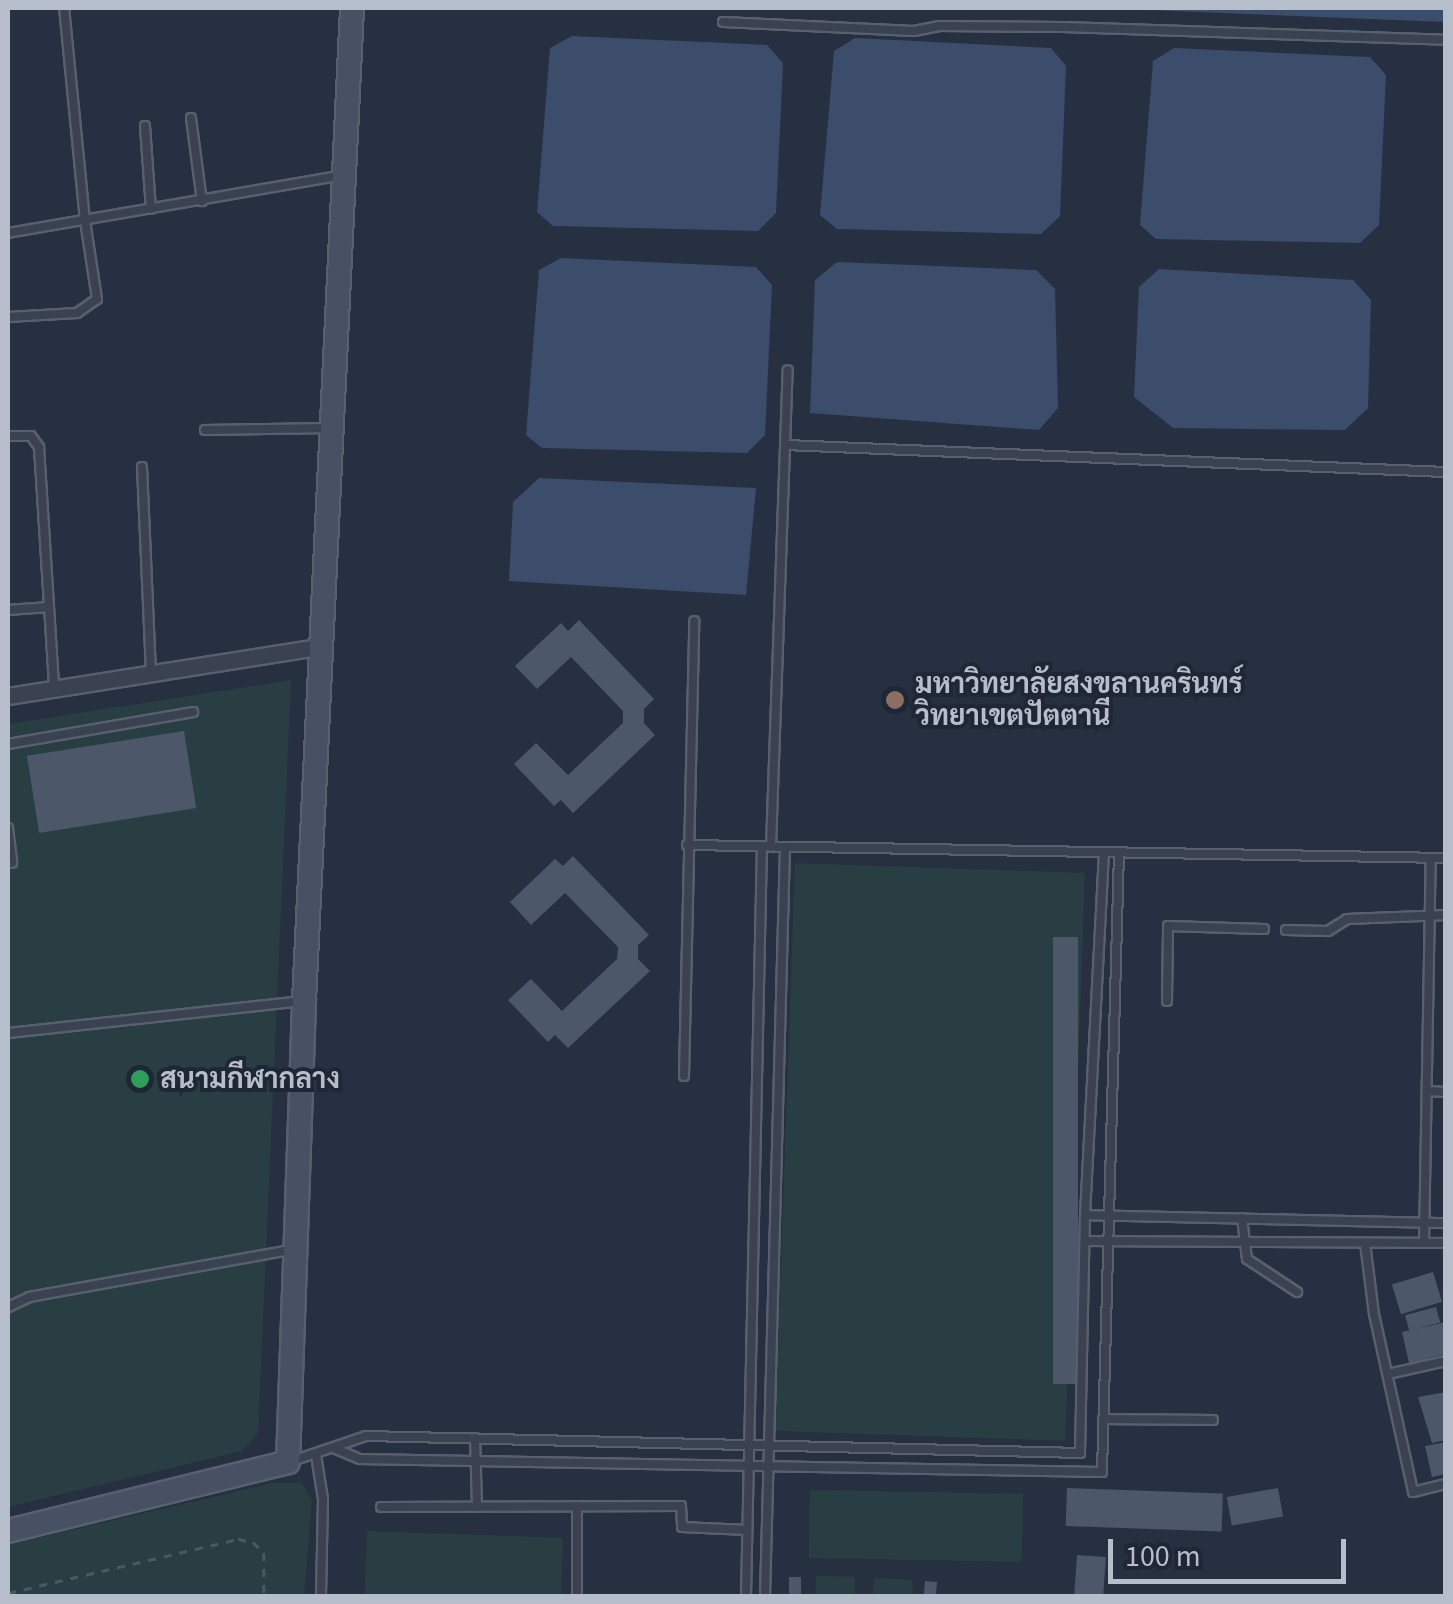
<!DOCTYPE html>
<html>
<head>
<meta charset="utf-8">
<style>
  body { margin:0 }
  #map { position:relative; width:1453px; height:1604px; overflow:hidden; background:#263041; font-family:"Source Sans 3",Sarabun,sans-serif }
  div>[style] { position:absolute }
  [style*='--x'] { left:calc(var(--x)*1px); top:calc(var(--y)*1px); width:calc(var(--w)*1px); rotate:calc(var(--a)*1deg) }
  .green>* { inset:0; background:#283e42; transform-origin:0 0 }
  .water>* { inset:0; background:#3b4d6a }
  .building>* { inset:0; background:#4c576a; transform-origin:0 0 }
  .path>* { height:2.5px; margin-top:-1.25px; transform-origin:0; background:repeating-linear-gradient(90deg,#465b5f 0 8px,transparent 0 16px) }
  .roads { filter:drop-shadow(2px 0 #58606e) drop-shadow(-2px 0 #58606e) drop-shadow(0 2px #58606e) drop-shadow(0 -2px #58606e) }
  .lane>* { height:8px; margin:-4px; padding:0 4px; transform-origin:4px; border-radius:4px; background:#3a4251 }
  .street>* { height:15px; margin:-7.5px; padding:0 7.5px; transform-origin:7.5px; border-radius:7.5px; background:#3a4251 }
  .secondary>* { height:22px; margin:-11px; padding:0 11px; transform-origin:11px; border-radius:11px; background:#485164 }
  .dots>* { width:28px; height:28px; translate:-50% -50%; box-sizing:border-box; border:5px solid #1f2736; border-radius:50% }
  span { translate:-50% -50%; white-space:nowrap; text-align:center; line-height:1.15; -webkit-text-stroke:8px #1f2736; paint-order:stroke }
  .poi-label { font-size:28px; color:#b7becb; font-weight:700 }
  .left { translate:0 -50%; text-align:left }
  .frame { position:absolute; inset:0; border:10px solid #b7becb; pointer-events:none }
  .scale { position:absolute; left:1108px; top:1539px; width:238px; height:45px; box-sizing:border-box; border:5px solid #b7becb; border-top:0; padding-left:12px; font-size:30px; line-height:35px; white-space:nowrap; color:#b7becb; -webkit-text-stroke:8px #1f2736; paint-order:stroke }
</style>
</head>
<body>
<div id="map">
  <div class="green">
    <div style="clip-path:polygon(291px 680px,258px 1433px,242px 1451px,8px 1507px,8px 724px)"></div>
    <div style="left:795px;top:863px;width:290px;height:568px;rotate:2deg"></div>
    <div style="clip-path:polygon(272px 1483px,302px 1483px,312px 1500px,304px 1596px,8px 1596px,8px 1545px)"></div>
    <div style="left:810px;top:1490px;width:213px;height:68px;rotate:1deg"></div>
    <div style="left:367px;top:1531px;width:196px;height:65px;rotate:2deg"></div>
    <div style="left:816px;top:1576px;width:39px;height:20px;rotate:1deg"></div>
    <div style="left:874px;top:1578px;width:39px;height:18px;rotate:3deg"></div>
  </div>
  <div class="water">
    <div style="clip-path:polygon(1099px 8px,1445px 8px,1446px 22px,1445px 22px)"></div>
    <div style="clip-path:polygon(572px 36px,767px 45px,783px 63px,776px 213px,758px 231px,553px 226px,537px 212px,550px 48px)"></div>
    <div style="clip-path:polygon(855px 38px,1051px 48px,1066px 66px,1060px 216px,1041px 234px,837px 229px,820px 215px,834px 51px)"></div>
    <div style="clip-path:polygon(1174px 48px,1370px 57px,1386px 75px,1379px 225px,1360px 243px,1156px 239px,1140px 225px,1153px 61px)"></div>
    <div style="clip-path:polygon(561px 258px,756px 267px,772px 285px,765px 435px,747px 453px,542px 448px,526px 435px,539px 270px)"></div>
    <div style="clip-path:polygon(837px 262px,1036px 270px,1055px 289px,1058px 408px,1039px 430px,810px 413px,815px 280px)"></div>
    <div style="clip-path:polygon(1159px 269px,1353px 280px,1371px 300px,1368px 408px,1345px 430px,1173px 428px,1134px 397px,1139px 287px)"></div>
    <div style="clip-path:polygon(539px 478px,756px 488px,746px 595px,509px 581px,513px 502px)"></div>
  </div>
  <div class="building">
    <div style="clip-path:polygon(579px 620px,654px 699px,644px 709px,644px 723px,655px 735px,573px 813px,561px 800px,554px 806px,514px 764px,536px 743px,568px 775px,623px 723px,623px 711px,571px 657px,537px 689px,515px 666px,561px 623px,568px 631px)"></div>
    <div style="left:184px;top:731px;width:78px;height:159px;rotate:81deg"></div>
    <div style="clip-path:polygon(573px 856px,649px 935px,638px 945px,638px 959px,650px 971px,568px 1048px,555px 1035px,548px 1042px,508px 1000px,531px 979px,562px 1011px,617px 959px,618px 947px,565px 893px,531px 925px,510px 902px,555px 859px,563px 866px)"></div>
    <div style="left:1053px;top:937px;width:25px;height:447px"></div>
    <div style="left:1433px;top:1272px;width:31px;height:43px;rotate:73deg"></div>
    <div style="left:1436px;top:1307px;width:16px;height:32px;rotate:75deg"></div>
    <div style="clip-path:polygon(1446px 1322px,1446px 1354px,1409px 1363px,1402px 1332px)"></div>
    <div style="clip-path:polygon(1446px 1392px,1446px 1440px,1432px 1443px,1418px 1397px)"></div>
    <div style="clip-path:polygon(1446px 1442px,1446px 1474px,1432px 1477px,1425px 1446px)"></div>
    <div style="left:1067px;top:1488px;width:156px;height:38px;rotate:2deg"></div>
    <div style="left:1278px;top:1488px;width:29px;height:52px;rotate:80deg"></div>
    <div style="left:1077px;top:1555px;width:29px;height:41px;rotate:4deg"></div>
    <div style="left:789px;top:1577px;width:12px;height:19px"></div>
    <div style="left:925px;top:1581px;width:12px;height:15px;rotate:5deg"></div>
  </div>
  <div class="path">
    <div style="--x:8;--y:1593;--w:236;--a:-13.2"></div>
    <div style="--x:238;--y:1539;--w:15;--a:11"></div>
    <div style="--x:253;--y:1542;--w:16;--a:45"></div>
    <div style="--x:264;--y:1553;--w:43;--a:90"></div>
  </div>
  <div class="roads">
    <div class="lane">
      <div style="--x:723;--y:22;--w:191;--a:2.7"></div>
      <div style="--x:914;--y:31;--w:26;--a:-11"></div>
      <div style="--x:940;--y:26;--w:123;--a:0.5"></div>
      <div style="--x:1063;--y:27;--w:383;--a:1.9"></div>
      <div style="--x:191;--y:118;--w:84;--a:82.5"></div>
      <div style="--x:145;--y:126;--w:83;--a:85.9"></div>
      <div style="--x:8;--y:233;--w:336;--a:-9.8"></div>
      <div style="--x:8;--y:317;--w:69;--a:-3.3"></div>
      <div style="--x:77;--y:313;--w:24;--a:-35"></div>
      <div style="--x:97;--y:299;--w:79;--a:-98.7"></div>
      <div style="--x:85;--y:221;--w:214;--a:-95.6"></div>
      <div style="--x:205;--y:430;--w:125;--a:-0.9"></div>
      <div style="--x:8;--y:436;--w:23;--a:0"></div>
      <div style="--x:31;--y:436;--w:14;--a:54"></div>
      <div style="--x:39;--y:447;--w:241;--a:86.4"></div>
      <div style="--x:785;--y:445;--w:662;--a:2.34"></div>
      <div style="--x:142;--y:467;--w:205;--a:87.5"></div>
      <div style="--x:8;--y:610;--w:41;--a:-4.2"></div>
      <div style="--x:8;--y:744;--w:188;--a:-9.8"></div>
      <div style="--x:8;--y:828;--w:35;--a:83"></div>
      <div style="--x:687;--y:845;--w:759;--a:0.98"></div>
      <div style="--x:771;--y:847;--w:477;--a:-88"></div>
      <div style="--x:1286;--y:930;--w:42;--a:1.4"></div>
      <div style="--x:1328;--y:931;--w:22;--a:-32"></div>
      <div style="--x:1347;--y:919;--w:99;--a:-2.3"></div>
      <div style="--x:1167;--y:1001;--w:75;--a:-89.2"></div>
      <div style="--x:1168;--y:926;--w:96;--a:1.8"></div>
      <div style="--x:8;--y:1033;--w:295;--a:-6.2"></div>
      <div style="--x:684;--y:1076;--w:455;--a:-88.7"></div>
      <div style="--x:1428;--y:1091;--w:18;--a:3"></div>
      <div style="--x:1085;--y:1215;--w:361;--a:1.3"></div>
      <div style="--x:1242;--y:1218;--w:41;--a:83"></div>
      <div style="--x:1247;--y:1259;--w:60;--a:33.4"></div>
      <div style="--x:1085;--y:1241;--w:361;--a:0.3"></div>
      <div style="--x:1365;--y:1243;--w:72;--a:82.8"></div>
      <div style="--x:1374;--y:1314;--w:182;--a:77.6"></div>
      <div style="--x:1413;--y:1492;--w:34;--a:-14"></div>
      <div style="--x:1424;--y:1243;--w:385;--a:-89"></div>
      <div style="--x:8;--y:1307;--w:23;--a:-25"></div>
      <div style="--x:29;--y:1297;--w:266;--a:-10.2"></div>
      <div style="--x:1388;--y:1374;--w:59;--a:-12.6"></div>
      <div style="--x:1103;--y:1419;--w:110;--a:0.5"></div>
      <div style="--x:475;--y:1438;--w:69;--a:88.3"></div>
      <div style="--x:336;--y:1449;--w:26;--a:23"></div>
      <div style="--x:360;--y:1459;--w:742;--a:1"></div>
      <div style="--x:1102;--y:1472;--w:619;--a:-88.43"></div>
      <div style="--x:316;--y:1455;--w:45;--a:81"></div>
      <div style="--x:323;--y:1499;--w:97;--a:91.2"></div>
      <div style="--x:292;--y:1461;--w:78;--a:-18.7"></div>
      <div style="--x:366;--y:1436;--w:714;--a:1.36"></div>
      <div style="--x:1080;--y:1453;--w:238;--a:-88.8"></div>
      <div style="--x:1085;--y:1215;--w:362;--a:-87"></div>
      <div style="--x:577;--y:1506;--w:90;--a:90"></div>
      <div style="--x:381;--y:1507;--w:300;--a:-0.2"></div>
      <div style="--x:681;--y:1506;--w:21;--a:87"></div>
      <div style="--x:682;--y:1527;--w:65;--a:2.6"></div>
      <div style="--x:746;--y:1596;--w:749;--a:-88.78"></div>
      <div style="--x:765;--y:1596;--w:749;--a:-88.47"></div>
    </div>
    <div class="street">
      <div style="--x:8;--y:696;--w:319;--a:-9"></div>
    </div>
    <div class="secondary">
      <div style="--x:8;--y:1531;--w:288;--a:-13.8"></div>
      <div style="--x:288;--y:1462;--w:461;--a:-88"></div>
      <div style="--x:304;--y:1001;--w:994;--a:-87.23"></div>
    </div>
  </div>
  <div class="dots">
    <div style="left:895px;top:700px;background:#8d6e63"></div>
    <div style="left:140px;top:1079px;background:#2e9e5b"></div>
  </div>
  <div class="poi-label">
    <span class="left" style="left:915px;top:700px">มหาวิทยาลัยสงขลานครินทร์<br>วิทยาเขตปัตตานี</span>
    <span class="left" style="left:160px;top:1079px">สนามกีฬากลาง</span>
  </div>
  <div class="frame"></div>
  <div class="scale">100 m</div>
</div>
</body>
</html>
